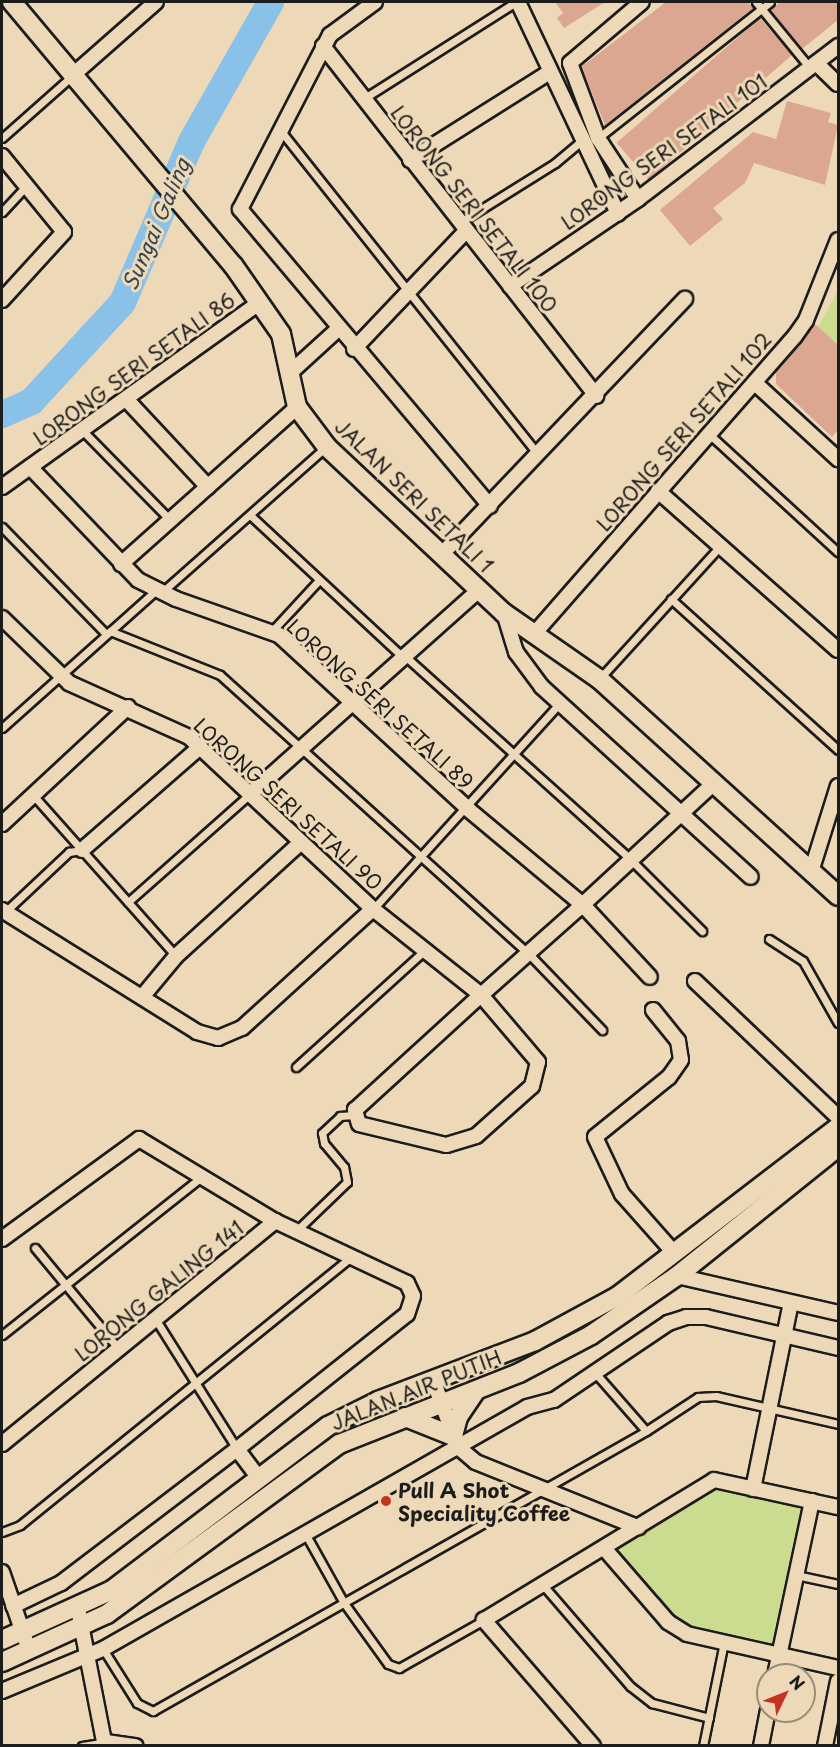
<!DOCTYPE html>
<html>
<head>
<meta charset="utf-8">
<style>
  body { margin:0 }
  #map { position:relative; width:840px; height:1747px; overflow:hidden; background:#edd9b7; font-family:"Playpen Sans",sans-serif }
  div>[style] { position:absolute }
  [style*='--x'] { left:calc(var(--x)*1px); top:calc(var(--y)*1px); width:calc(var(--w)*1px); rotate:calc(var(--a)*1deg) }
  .green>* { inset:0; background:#cbdc90 }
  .river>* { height:27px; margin:-13.5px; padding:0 13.5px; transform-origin:13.5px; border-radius:13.5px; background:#8ac1e8 }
  .building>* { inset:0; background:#dca791; transform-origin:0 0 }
  .roads { filter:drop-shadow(2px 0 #1c1c1c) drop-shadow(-2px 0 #1c1c1c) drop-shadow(0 2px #1c1c1c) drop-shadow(0 -2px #1c1c1c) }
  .lane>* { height:7px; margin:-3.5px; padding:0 3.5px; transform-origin:3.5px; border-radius:3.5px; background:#edd9b7 }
  .street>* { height:14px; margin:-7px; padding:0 7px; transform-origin:7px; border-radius:7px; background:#edd9b7 }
  .secondary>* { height:18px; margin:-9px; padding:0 9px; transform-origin:9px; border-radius:9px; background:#edd9b7 }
  .dots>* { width:16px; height:16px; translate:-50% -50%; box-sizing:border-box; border:3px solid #edd9b7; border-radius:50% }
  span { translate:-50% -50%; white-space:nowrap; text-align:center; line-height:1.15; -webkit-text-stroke:6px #edd9b7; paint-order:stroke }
  .street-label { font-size:20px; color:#1c1c1c }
  .poi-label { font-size:20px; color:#1c1c1c; font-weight:700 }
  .left { translate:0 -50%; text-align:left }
  .water-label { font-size:21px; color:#38454f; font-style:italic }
  .frame { position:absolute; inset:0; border:3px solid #1c1c1c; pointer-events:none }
  .north { position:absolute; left:756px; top:1663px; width:60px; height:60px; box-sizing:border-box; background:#edd9b7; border:2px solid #998d79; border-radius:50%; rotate:47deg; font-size:16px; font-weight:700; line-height:24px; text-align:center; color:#1c1c1c }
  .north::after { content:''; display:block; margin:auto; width:21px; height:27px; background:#c8321e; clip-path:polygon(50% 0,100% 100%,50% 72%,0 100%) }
</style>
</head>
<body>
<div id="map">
  <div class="green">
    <div style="clip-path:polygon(838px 291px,838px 350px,816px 331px)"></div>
    <div style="clip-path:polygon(715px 1487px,806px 1507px,775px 1646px,680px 1624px,614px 1550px)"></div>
  </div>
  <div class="river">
    <div style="--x:2;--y:414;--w:32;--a:-24"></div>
    <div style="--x:31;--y:401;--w:134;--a:-47.4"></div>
    <div style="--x:122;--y:302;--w:175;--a:-66.8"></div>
    <div style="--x:191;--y:141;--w:160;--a:-60.4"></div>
  </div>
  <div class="building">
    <div style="clip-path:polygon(555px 2px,605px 2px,564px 28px,557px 18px,563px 13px)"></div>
    <div style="clip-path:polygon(666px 2px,748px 2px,753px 8px,605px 125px,581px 67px)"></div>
    <div style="clip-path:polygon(780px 2px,838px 2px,838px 20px,802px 49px,770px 10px)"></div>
    <div style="left:760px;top:18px;width:49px;height:190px;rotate:49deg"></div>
    <div style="clip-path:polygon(787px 101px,831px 113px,828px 122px,838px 125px,825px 185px,754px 163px,745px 183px,713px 208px,723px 219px,690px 246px,660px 210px,753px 132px,776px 139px)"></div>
    <div style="clip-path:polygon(814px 323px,838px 345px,838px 430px,832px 437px,776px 384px,776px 372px)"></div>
  </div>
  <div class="roads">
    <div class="lane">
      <div style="--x:756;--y:2;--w:85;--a:50.7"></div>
      <div style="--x:363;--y:99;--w:181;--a:-32.4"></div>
      <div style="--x:280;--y:130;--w:414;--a:51.5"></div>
      <div style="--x:2;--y:138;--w:94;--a:-41.5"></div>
      <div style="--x:598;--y:138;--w:219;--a:-38.3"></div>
      <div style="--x:2;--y:212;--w:37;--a:-47"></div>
      <div style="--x:459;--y:223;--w:113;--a:-32"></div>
      <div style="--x:555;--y:163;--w:35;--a:-40"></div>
      <div style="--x:82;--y:430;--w:126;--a:45.6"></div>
      <div style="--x:709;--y:434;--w:175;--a:42.5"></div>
      <div style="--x:250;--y:515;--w:210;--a:42.9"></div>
      <div style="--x:2;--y:527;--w:149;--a:45.8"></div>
      <div style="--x:162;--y:592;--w:217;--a:-41.5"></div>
      <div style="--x:671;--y:599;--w:225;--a:42.1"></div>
      <div style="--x:110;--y:631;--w:118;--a:21.8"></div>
      <div style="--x:220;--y:675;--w:415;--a:42.1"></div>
      <div style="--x:528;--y:953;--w:107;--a:46.1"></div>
      <div style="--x:272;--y:631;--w:69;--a:-47.3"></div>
      <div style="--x:406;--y:657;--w:302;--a:42"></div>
      <div style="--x:630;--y:859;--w:102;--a:45"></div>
      <div style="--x:601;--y:677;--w:177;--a:-47.7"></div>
      <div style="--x:2;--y:728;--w:205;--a:-41.8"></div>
      <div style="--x:33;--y:795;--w:215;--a:48.4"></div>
      <div style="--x:128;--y:902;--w:163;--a:-41.5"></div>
      <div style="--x:373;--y:909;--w:277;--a:-47.8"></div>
      <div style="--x:5;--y:912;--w:88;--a:-43.2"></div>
      <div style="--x:69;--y:852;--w:13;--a:-9"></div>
      <div style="--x:769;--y:939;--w:40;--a:32.9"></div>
      <div style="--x:803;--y:961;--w:71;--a:60.6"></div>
      <div style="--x:296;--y:1067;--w:174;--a:-42.2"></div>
      <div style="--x:295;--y:1232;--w:72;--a:-43.9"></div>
      <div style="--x:347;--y:1182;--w:15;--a:-101"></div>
      <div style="--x:344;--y:1167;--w:31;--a:-130"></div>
      <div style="--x:324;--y:1143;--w:10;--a:-101"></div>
      <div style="--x:322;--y:1133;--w:25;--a:-43"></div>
      <div style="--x:340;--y:1116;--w:14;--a:-4"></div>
      <div style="--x:35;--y:1248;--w:131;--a:50.3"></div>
      <div style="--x:156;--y:1320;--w:152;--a:57.9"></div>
      <div style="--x:2;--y:1335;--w:254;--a:-38.4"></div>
      <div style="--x:597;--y:1375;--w:74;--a:48.8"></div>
      <div style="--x:2;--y:1532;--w:19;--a:-21"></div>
      <div style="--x:20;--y:1525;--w:424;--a:-39"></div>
      <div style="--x:306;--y:1535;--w:78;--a:60.8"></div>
      <div style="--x:344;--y:1603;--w:75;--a:54.2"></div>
      <div style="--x:388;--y:1664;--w:12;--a:20"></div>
      <div style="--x:399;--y:1668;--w:98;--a:-29.5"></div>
      <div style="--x:796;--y:1575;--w:43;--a:12.1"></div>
      <div style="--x:542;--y:1584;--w:135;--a:49.2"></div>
      <div style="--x:630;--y:1686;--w:28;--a:38"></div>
      <div style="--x:652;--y:1703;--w:59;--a:14.7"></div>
      <div style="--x:103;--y:1649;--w:64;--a:57.8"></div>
      <div style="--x:137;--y:1703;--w:18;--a:27"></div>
      <div style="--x:153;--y:1711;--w:567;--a:-29.59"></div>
      <div style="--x:646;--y:1431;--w:62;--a:-33.2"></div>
      <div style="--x:698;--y:1397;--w:18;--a:-3"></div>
      <div style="--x:716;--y:1396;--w:125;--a:12.9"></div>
      <div style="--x:82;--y:1746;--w:24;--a:-9"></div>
      <div style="--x:703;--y:1746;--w:106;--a:-78.6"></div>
    </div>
    <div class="street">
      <div style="--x:375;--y:2;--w:56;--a:143.7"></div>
      <div style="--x:330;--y:35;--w:196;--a:117.3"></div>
      <div style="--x:240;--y:209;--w:388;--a:49.9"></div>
      <div style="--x:518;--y:2;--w:234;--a:64.7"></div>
      <div style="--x:323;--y:46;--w:444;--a:52"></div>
      <div style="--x:816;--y:63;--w:30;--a:44"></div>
      <div style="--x:74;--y:74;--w:109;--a:-41.3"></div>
      <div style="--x:2;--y:156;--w:98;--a:50.8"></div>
      <div style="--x:64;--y:232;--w:92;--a:132.4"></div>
      <div style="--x:410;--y:160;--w:163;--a:-32.2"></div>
      <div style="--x:638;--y:199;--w:73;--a:-123.3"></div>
      <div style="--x:598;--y:138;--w:80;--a:-110.5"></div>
      <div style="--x:570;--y:63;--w:94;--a:-40.3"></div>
      <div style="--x:510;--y:286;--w:155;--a:-34.2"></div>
      <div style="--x:638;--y:199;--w:252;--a:-37.4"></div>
      <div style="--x:354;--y:349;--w:161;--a:-46.5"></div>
      <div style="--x:292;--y:371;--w:61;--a:-42.3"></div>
      <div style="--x:755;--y:383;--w:113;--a:42.5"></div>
      <div style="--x:126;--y:399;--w:120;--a:47"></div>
      <div style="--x:30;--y:467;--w:156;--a:46.3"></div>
      <div style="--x:138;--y:580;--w:42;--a:26.6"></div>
      <div style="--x:176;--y:599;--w:109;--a:19.3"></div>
      <div style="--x:279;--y:635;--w:257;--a:42.6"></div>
      <div style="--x:468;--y:809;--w:150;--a:39.9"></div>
      <div style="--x:583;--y:905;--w:98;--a:47.1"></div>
      <div style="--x:2;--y:487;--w:316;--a:-35.6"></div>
      <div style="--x:658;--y:491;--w:240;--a:41.5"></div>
      <div style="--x:441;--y:555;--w:354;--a:-46.4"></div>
      <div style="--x:121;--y:564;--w:236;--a:-41.7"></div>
      <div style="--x:504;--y:613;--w:41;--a:72.9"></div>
      <div style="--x:516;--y:652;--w:44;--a:53.4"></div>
      <div style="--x:542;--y:687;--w:282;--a:42.3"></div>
      <div style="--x:2;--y:618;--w:93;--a:44.1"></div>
      <div style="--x:69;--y:683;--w:132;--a:24.2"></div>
      <div style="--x:189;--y:737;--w:252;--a:43.1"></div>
      <div style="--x:373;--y:909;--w:138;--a:38.5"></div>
      <div style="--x:481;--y:995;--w:88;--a:49.6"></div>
      <div style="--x:538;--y:1062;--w:25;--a:104"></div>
      <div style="--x:532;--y:1086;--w:75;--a:138.2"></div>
      <div style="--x:476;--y:1136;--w:31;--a:163"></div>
      <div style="--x:446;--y:1145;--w:89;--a:-166.4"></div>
      <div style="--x:359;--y:1124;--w:15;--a:-106"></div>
      <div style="--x:355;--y:1110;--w:171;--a:-42.4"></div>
      <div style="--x:481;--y:995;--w:131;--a:-41.6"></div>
      <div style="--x:579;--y:908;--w:185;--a:-42.8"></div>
      <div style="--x:534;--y:634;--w:396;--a:-48.8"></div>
      <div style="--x:795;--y:336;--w:19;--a:-55"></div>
      <div style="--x:806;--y:320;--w:86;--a:-68.2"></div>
      <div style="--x:250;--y:794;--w:307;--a:-41.7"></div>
      <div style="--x:2;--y:824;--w:172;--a:-42.9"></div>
      <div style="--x:82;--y:850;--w:157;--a:-41.1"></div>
      <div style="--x:811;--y:872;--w:90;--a:-72.6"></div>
      <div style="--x:2;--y:910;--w:230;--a:32"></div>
      <div style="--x:197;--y:1032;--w:22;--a:16"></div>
      <div style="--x:218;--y:1038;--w:26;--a:-23"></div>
      <div style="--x:242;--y:1028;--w:177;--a:-42.3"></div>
      <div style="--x:695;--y:981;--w:197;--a:43.6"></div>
      <div style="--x:142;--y:997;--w:53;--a:-50.3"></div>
      <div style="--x:176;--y:956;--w:168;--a:-42.3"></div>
      <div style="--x:653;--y:1010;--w:40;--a:51"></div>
      <div style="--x:678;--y:1041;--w:19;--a:81"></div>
      <div style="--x:681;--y:1060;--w:21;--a:125"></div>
      <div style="--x:669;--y:1077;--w:95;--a:141"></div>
      <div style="--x:595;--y:1137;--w:63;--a:64.7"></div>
      <div style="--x:622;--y:1194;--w:80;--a:48.5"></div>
      <div style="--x:2;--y:1239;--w:170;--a:-36.1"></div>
      <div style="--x:139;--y:1139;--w:159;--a:31.1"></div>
      <div style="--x:275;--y:1221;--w:146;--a:25.2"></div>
      <div style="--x:407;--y:1283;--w:14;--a:65"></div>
      <div style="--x:413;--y:1296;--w:19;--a:108"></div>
      <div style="--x:407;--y:1314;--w:217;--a:141.5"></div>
      <div style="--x:237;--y:1449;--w:221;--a:142.7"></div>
      <div style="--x:61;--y:1583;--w:53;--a:154.4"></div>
      <div style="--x:677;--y:1276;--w:165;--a:12.9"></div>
      <div style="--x:433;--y:1380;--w:72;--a:69.5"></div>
      <div style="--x:458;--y:1447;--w:23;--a:40"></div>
      <div style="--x:476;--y:1462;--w:175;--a:21.9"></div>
      <div style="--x:2;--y:1444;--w:353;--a:-39.2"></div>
      <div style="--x:237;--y:1449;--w:36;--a:53"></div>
      <div style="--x:753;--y:1489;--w:190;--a:-78.5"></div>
      <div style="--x:604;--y:1548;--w:98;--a:49.1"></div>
      <div style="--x:668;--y:1622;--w:22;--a:32"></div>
      <div style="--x:687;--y:1634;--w:155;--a:12.7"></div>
      <div style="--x:2;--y:1572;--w:83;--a:70.9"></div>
      <div style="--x:78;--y:1609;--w:140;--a:78.9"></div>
      <div style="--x:775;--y:1675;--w:178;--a:-78"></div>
      <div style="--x:2;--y:1691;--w:109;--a:-22.6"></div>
      <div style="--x:103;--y:1649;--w:488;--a:-29.7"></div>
      <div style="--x:527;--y:1407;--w:28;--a:-15"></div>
      <div style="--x:554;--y:1400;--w:138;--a:-34"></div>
      <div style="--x:668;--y:1323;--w:19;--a:-18"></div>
      <div style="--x:686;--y:1317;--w:20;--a:0"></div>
      <div style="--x:706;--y:1317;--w:136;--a:13.2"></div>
      <div style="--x:106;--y:1742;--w:30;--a:8"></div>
      <div style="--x:593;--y:1746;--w:167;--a:-130.9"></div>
      <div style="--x:484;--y:1620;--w:269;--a:-31.3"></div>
      <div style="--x:714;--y:1480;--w:127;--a:12.3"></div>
      <div style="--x:761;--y:1746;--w:37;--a:-79"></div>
      <div style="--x:825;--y:1746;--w:66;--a:-78.7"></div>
    </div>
    <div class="secondary">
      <div style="--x:12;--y:2;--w:344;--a:50"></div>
      <div style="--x:233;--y:265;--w:84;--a:55.2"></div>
      <div style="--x:281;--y:334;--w:75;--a:77.6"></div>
      <div style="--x:297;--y:407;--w:50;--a:53.1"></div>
      <div style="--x:327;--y:447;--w:243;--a:43.2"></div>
      <div style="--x:504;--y:613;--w:116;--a:34.8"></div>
      <div style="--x:599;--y:679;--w:323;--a:42.2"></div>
      <div style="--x:405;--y:1417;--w:52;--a:21.6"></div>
      <div style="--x:453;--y:1436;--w:20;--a:-75"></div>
      <div style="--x:458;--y:1417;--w:32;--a:-56"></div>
      <div style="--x:2;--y:1640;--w:121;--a:-24.4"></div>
      <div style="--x:112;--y:1590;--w:271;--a:-37.2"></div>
      <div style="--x:328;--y:1426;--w:56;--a:-26.6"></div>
      <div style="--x:378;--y:1401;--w:168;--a:-20.9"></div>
      <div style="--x:535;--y:1341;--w:94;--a:-28.5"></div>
      <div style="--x:618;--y:1296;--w:277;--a:-37.5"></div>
      <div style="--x:2;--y:1662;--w:115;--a:-24.6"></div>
      <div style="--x:107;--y:1614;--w:288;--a:-36.2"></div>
      <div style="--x:339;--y:1444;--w:193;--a:-21.5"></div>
      <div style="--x:519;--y:1373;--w:81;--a:-27.8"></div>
      <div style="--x:591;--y:1335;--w:104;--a:-34.5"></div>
      <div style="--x:677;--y:1276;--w:206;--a:-38.7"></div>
    </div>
  </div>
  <div class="dots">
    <div style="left:386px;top:1501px;background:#c8321e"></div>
  </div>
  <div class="street-label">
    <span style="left:664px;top:152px;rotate:-36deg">LORONG SERI SETALI 101</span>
    <span style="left:474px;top:209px;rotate:52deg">LORONG SERI SETALI 100</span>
    <span style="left:134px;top:369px;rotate:-36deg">LORONG SERI SETALI 86</span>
    <span style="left:684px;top:432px;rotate:-49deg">LORONG SERI SETALI 102</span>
    <span style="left:414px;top:496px;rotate:44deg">JALAN SERI SETALI 1</span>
    <span style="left:380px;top:704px;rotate:42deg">LORONG SERI SETALI 89</span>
    <span style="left:288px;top:804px;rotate:42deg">LORONG SERI SETALI 90</span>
    <span style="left:159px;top:1291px;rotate:-39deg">LORONG GALING 141</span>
    <span style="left:416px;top:1390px;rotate:-22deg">JALAN AIR PUTIH</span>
  </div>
  <div class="poi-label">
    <span class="left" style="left:398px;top:1502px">Pull A Shot<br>Speciality Coffee</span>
  </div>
  <div class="water-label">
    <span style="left:155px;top:224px;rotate:-67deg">Sungai Galing</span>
  </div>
  <div class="frame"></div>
  <div class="north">N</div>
</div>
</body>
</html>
